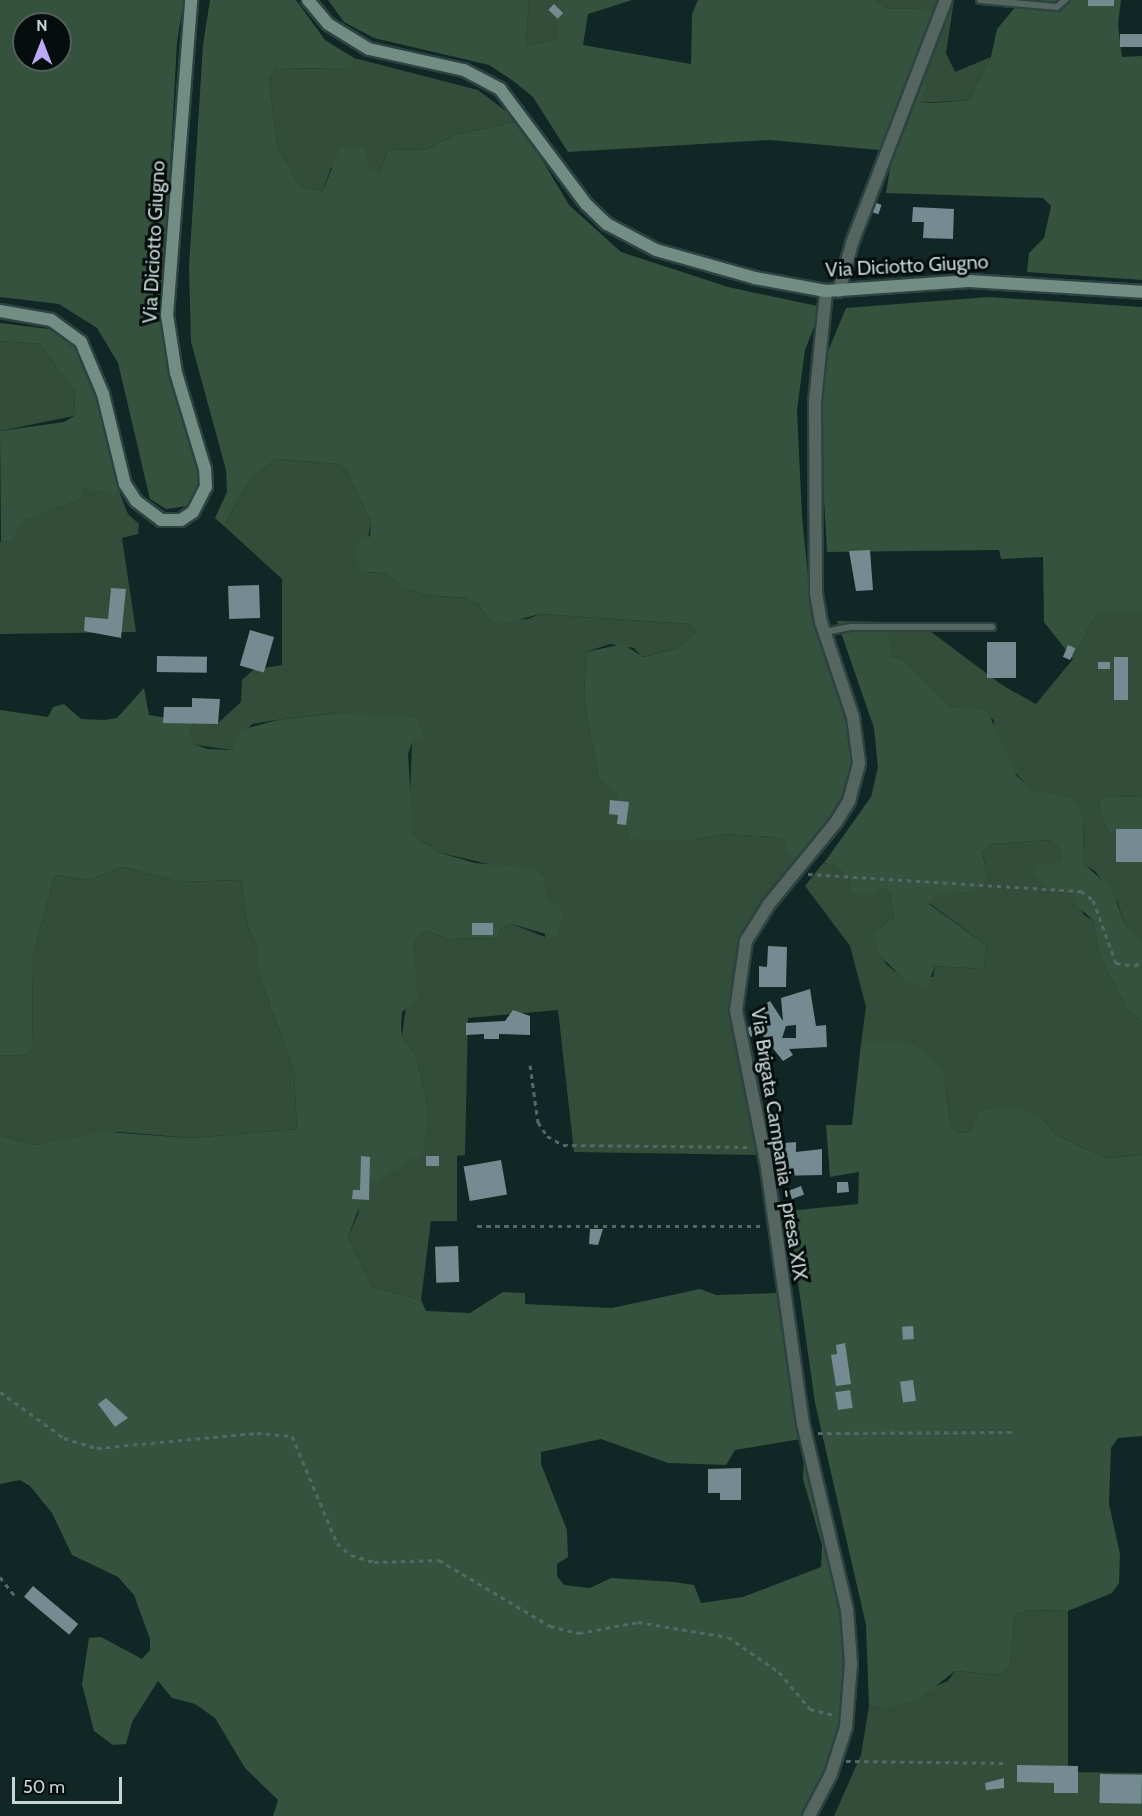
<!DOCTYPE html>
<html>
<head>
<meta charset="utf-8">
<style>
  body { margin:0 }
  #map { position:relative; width:1142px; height:1816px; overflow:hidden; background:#102726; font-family:Cabin,sans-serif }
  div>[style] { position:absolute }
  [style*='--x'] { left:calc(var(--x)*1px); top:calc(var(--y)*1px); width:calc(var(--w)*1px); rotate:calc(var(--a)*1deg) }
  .green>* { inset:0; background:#324d3a }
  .forest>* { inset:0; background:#34523e }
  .building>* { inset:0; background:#738b91; transform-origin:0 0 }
  .path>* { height:3px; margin-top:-1.5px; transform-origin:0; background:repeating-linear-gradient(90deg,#556868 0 4.5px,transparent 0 9px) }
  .roads { filter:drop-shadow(2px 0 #2d4342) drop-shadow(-2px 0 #2d4342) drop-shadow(0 2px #2d4342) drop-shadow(0 -2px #2d4342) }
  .lane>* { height:6px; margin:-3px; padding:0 3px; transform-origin:3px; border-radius:3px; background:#556661 }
  .street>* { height:12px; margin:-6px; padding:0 6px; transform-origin:6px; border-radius:6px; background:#556661 }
  .secondary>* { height:12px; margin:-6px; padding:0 6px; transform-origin:6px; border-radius:6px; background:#718d84 }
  span { translate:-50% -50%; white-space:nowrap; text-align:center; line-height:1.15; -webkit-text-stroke:6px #050e0d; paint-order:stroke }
  .street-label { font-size:20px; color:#c8d5d5 }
  .north { position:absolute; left:12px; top:12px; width:60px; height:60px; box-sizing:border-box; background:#050e0d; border:2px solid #535e5d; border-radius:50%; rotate:0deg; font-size:16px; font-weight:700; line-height:24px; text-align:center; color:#c8d5d5 }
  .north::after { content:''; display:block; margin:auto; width:21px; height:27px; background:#bcaaf6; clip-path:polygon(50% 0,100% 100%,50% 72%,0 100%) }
  .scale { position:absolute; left:12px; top:1777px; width:110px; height:27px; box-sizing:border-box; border:3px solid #c8d5d5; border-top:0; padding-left:8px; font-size:18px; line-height:21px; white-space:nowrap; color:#c8d5d5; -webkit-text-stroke:4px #050e0d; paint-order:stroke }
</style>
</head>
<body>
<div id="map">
  <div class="green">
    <div style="clip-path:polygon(529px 0,559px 0,559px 39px,526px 46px)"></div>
    <div style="clip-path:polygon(877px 0,954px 0,946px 53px,955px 72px,991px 57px,969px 100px,920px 103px,923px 8px,888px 9px)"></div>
    <div style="clip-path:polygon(354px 58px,478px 90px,519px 121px,457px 134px,424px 150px,388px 149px,380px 172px,369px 170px,365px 159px,331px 168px,323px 191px,300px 186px,277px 146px,269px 77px,277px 68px,350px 69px)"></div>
    <div style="clip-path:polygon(0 341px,40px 344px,75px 393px,74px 416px,0 431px)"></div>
    <div style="clip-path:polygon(276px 459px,338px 464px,347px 472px,371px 522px,362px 572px,386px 573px,403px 588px,426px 595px,464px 598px,476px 602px,490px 620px,528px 619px,540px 614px,689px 624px,697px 631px,678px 648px,642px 657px,634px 648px,610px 644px,586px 652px,584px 699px,599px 780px,618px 793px,641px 838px,689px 841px,724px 834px,773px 837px,785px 840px,797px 861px,746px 929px,733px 971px,731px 1020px,758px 1155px,574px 1152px,558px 1010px,468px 1018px,465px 1155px,457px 1156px,457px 1221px,431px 1221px,421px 1300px,372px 1287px,348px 1237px,358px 1214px,362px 1178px,427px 1103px,416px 1055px,402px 1037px,413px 949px,416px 938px,426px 931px,448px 939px,497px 938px,502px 928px,512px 924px,545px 937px,544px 877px,441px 853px,413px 835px,409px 824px,412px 742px,372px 716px,336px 713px,276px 720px,252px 724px,232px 750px,196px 745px,190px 734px,193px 722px,218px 723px,241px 702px,242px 680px,253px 670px,282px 665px,282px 579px,224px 526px,249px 481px)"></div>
    <div style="clip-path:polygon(96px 487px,120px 494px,128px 514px,139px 524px,138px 534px,122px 538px,136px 632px,0 634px,0 542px,12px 541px,23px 520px,81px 499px,84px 488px)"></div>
    <div style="clip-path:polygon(1102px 612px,1142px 612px,1142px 797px,1110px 796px,1100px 800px,1099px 811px,1108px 832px,1142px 841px,1142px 943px,1125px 925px,1117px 901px,1095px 871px,1084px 865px,1083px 817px,1069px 796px,1033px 792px,1009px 766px,993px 732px,994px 720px,975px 710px,952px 707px,902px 659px,891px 656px,887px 645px,887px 622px,918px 622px,1002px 685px,1036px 704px,1073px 659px,1093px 619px)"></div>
    <div style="clip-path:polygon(1052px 840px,1060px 847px,1062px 859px,1051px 865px,1051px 891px,1074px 894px,1084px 915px,1093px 920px,1099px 955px,1126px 1008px,1142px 1022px,1142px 1155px,1106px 1158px,1058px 1136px,1041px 1118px,992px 1110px,981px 1110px,971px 1131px,959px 1133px,951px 1126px,946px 1089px,911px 1043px,861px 1043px,866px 1007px,850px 946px,805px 886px,823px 863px,836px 866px,852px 882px,850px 893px,880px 885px,890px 893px,894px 917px,874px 932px,886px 964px,896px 972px,933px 977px,935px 966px,984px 969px,987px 946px,929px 903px,934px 893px,971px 892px,987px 875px,982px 850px,992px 844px)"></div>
    <div style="clip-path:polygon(123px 867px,179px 882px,241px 880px,248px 928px,258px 949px,258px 972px,294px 1071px,297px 1129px,191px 1138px,119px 1132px,34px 1145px,0 1135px,0 1055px,23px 1056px,32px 1049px,33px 954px,55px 875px,89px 880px)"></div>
    <div style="clip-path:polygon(1029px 1610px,1068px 1611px,1068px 1772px,1142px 1773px,1142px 1816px,834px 1816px,861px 1755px,869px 1706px,881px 1708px,948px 1681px,955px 1671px,1001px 1675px,1010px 1665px,1015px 1614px)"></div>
  </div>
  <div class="forest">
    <div style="clip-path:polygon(evenodd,0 0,184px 0,177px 42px,163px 298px,164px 345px,200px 474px,201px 487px,188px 506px,166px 509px,150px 499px,118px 363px,97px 328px,59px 304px,0 297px,0 0,24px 24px,60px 24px,60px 60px,24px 60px,24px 24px)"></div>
    <div style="clip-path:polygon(210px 0,296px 0,325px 40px,354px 58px,351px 69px,277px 68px,269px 77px,277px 146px,300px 186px,323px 191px,340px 148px,364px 148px,369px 169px,380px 172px,388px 149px,424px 150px,457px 134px,519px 121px,569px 205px,621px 252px,728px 287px,822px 307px,805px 350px,797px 410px,802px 516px,811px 607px,856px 753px,851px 787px,797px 861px,787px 852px,785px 840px,773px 837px,724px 834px,689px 841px,630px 839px,618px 794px,599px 780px,584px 699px,586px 652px,623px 644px,643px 657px,678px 648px,697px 631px,689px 624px,540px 614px,502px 624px,490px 620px,477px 603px,464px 598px,426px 595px,403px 588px,386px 573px,362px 572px,354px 552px,359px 540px,370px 536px,371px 522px,347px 472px,338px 464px,276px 459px,249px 481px,224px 526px,215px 518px,227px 492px,226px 470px,191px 342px,189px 267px,203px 45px)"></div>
    <div style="clip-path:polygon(328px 0,529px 0,526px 46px,559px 39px,559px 0,632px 0,588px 14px,583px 45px,691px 64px,692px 14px,698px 0,877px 0,888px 9px,923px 8px,932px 14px,922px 60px,927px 82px,920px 103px,932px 103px,969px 100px,991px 57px,997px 29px,1021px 0,1121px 0,1118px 25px,1122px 57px,1142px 56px,1142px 280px,1027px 272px,1029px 253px,1044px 238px,1051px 206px,1043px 198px,886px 193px,890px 169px,888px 158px,879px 150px,770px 140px,568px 152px,533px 97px,512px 80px,489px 65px,374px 38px,344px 22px)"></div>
    <div style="clip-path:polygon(989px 297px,1142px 307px,1142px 612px,1102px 612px,1093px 619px,1073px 659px,1044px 622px,1043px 557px,1001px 559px,999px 550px,827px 552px,819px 411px,826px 356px,846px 308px)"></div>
    <div style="clip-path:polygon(0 323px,49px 329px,79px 347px,98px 387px,120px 494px,84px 488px,81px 499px,24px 520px,12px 541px,1px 542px,0 431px,64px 422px,74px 416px,75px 393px,40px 344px,0 341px)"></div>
    <div style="clip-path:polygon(837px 621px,887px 622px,891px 656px,902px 659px,952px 707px,987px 710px,1016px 775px,1033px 791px,1069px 796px,1078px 805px,1083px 817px,1084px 864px,1112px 889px,1125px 925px,1142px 942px,1142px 1022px,1126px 1008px,1099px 955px,1093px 920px,1077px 906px,1074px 894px,1051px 891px,1034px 875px,1038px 863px,1051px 864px,1062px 859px,1060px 848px,1052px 840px,992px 844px,982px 851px,987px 875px,982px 887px,971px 892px,934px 894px,929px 904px,987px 946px,984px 969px,935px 966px,927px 987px,906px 981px,879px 955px,874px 932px,894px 917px,890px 893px,880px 886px,873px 894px,850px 893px,851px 881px,836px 866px,824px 863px,871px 797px,878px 767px,874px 728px)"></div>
    <div style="clip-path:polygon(144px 688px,149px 715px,193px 722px,190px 734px,196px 745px,207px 749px,232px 750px,241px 730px,277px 720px,336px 713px,416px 718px,424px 737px,412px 742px,408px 754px,413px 835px,441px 853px,475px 863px,536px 868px,544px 877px,546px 901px,558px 904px,563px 916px,556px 937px,512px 924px,502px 928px,497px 938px,448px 939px,426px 931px,416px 938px,413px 949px,418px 997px,402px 1012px,401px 1026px,402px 1037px,416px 1055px,427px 1103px,424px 1152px,372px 1184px,362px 1178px,361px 1202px,348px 1237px,372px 1287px,421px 1300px,426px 1311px,470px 1313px,503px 1292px,525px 1293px,525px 1304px,612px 1308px,700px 1289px,716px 1295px,779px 1293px,801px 1439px,735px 1450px,726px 1465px,668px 1463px,601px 1439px,541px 1452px,541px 1464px,567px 1530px,568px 1557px,557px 1564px,557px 1576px,564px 1585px,590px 1588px,611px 1578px,674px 1582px,694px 1585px,701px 1603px,743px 1597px,821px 1567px,822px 1545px,803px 1479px,804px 1454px,844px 1628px,847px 1693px,846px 1725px,808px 1816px,273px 1816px,278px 1800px,245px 1768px,215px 1718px,195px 1704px,172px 1698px,158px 1681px,132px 1722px,126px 1744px,113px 1745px,94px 1731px,82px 1684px,89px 1638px,101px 1637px,142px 1659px,150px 1650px,150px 1639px,134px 1595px,118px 1577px,72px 1555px,52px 1513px,30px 1486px,20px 1480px,0 1484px,0 1135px,34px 1145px,106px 1132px,191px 1138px,297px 1129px,294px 1071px,258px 972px,258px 949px,248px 928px,241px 880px,179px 882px,123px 867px,89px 880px,55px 875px,33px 954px,32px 1049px,23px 1056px,0 1055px,0 710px,48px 717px,53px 707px,64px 704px,81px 719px,104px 720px,117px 718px)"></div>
    <div style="clip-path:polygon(1110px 796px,1142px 797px,1142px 841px,1108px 832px,1099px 811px,1100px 800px)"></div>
    <div style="clip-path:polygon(861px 1043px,911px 1043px,930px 1056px,944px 1076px,951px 1126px,959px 1133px,971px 1131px,980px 1110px,1017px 1108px,1041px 1118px,1058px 1136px,1106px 1158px,1142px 1155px,1142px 1436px,1118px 1438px,1111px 1448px,1109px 1504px,1120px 1554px,1119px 1583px,1112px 1593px,1068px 1611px,1029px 1610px,1015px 1614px,1010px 1665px,1001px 1675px,955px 1671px,918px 1700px,881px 1708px,869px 1706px,866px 1625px,815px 1403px,788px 1211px,858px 1204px,859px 1172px,830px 1177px,826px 1125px,852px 1125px)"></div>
  </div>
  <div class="building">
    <div style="left:1088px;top:0;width:26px;height:6px"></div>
    <div style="left:554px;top:4px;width:13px;height:8px;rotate:45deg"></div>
    <div style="left:1142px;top:34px;width:13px;height:22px;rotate:90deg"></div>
    <div style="left:873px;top:202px;width:9px;height:10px;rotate:18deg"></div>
    <div style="clip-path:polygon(913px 207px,954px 209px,953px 239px,923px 238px,924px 222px,912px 222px)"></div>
    <div style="clip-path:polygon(870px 550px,873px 590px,856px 591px,849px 551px)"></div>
    <div style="left:259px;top:585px;width:33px;height:31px;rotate:88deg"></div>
    <div style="clip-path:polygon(111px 588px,126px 589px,121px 638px,84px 631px,85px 617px,108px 619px)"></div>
    <div style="left:250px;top:630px;width:25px;height:37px;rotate:16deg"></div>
    <div style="left:987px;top:642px;width:29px;height:36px"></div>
    <div style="left:1068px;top:645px;width:8px;height:13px;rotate:23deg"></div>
    <div style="left:157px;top:656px;width:50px;height:16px;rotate:1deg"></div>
    <div style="left:1114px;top:657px;width:14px;height:43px"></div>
    <div style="left:1098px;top:662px;width:12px;height:7px"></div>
    <div style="clip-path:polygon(192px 698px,220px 699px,218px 724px,163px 723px,164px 707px,192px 707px)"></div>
    <div style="clip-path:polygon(610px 800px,629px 802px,626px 825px,617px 824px,618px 815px,609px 814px)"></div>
    <div style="left:1116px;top:829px;width:26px;height:33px"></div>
    <div style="left:472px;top:923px;width:21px;height:12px"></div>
    <div style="clip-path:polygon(768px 946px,787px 947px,786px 987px,759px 987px,759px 966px,767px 967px)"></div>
    <div style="clip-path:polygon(evenodd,810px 989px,816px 1026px,826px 1025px,827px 1047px,789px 1049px,793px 1055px,783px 1061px,760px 1032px,751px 1037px,746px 1029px,755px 1023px,749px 1014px,770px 1001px,783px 1021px,781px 998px,810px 989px,796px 1025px,796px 1038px,782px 1038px,786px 1026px,796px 1025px)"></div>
    <div style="clip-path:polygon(513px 1010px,530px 1016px,530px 1035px,499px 1034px,499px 1039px,484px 1039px,484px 1034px,466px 1035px,466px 1023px,505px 1021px)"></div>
    <div style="clip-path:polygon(796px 1142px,796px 1152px,822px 1149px,822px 1175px,774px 1176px,778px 1153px,785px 1153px,785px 1143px)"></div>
    <div style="clip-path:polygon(361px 1156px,370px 1157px,369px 1200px,352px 1199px,353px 1190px,360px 1190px)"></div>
    <div style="left:426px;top:1156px;width:13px;height:10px"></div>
    <div style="left:501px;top:1160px;width:35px;height:38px;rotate:80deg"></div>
    <div style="clip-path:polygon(837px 1182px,848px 1182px,849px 1192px,837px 1193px)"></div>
    <div style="left:801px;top:1186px;width:9px;height:13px;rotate:69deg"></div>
    <div style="clip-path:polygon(590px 1229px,603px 1229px,598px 1245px,589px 1244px)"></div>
    <div style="left:458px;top:1246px;width:36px;height:23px;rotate:88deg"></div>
    <div style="left:913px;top:1326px;width:13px;height:11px;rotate:86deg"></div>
    <div style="clip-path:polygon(845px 1343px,851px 1384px,836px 1386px,831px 1355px,837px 1354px,836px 1345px)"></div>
    <div style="left:913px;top:1380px;width:21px;height:13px;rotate:82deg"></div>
    <div style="left:850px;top:1390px;width:18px;height:15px;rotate:81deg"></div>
    <div style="clip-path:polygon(106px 1398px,128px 1418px,115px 1427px,98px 1404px)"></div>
    <div style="clip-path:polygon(741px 1468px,741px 1500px,720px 1500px,720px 1493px,708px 1493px,708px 1469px)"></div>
    <div style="left:33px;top:1586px;width:59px;height:14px;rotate:40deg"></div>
    <div style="clip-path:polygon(1017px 1765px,1078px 1766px,1078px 1793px,1054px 1793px,1054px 1783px,1017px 1782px)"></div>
    <div style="left:1100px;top:1774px;width:42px;height:29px;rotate:1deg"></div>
    <div style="clip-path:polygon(1004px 1778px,1004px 1788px,986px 1790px,985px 1783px)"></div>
  </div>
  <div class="path">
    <div style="--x:808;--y:874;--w:274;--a:3.6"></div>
    <div style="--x:1081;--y:891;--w:15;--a:37"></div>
    <div style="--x:1093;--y:900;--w:67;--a:69.9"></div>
    <div style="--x:1116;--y:963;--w:19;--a:9"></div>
    <div style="--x:1135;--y:966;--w:9;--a:-36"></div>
    <div style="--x:530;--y:1065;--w:58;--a:82"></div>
    <div style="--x:538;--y:1122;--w:17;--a:57"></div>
    <div style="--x:547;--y:1136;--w:18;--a:29"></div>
    <div style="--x:563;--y:1145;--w:189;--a:0.6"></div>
    <div style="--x:477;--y:1226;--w:284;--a:0"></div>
    <div style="--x:0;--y:1392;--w:79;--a:35.7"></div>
    <div style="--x:64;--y:1438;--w:34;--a:17"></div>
    <div style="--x:97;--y:1448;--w:161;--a:-5.4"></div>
    <div style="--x:257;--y:1433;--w:35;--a:5"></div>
    <div style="--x:292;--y:1436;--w:116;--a:67.2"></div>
    <div style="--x:337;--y:1543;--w:18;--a:41"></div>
    <div style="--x:351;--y:1555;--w:24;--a:17"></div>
    <div style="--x:374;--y:1562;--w:65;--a:-1.8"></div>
    <div style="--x:439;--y:1560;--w:129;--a:30.7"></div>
    <div style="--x:550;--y:1626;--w:30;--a:14"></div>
    <div style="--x:579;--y:1633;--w:60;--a:-10.6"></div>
    <div style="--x:638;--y:1622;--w:91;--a:9.5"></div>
    <div style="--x:728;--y:1637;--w:62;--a:34.5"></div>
    <div style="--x:779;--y:1672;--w:48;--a:50"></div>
    <div style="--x:810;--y:1709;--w:25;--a:14"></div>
    <div style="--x:818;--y:1433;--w:198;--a:-0.3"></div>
    <div style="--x:0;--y:1577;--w:24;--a:52"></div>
    <div style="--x:846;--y:1761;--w:162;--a:0.7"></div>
  </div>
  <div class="roads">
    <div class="lane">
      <div style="--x:980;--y:0;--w:77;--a:5.2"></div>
      <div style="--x:1057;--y:7;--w:11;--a:-41"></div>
      <div style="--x:825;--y:632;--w:26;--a:-11"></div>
      <div style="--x:851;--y:627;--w:141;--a:0"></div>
    </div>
    <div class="street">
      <div style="--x:839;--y:291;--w:50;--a:-74.8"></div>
      <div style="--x:852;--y:243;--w:261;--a:-68.9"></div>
      <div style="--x:809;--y:1816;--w:47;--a:-62.4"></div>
      <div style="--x:831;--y:1774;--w:49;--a:-72.3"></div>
      <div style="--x:846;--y:1727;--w:64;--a:-85.5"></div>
      <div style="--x:851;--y:1663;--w:53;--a:-94.3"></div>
      <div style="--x:847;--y:1610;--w:191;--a:-103.3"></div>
      <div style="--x:803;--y:1424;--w:265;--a:-98"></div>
      <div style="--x:766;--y:1162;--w:155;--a:-101.2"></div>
      <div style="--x:736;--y:1010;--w:70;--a:-81.8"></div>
      <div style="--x:746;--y:941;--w:44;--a:-58.1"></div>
      <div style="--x:769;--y:904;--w:106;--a:-50.7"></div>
      <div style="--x:836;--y:822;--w:25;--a:-58"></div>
      <div style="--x:849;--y:801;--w:39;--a:-75"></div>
      <div style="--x:859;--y:763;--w:46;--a:-97.4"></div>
      <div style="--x:853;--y:717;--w:100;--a:-108.6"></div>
      <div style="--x:821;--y:622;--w:29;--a:-100"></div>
      <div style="--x:816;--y:593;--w:191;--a:-90.3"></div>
      <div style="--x:815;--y:402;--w:112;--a:-84.3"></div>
    </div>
    <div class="secondary">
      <div style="--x:308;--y:0;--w:31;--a:50"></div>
      <div style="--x:328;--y:24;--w:48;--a:31.4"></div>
      <div style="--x:369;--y:49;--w:97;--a:12.5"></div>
      <div style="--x:464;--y:70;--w:41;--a:27.8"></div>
      <div style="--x:500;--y:89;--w:144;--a:53.2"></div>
      <div style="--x:586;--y:204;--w:29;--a:44"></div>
      <div style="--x:607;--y:224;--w:55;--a:28"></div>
      <div style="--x:656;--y:250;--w:103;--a:15.8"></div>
      <div style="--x:755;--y:278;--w:72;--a:10.4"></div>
      <div style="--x:826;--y:291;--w:143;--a:-4"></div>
      <div style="--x:969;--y:281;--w:173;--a:3.6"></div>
      <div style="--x:0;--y:311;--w:52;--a:10"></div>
      <div style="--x:51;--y:320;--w:37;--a:36"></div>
      <div style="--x:81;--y:342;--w:56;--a:67.1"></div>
      <div style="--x:103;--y:394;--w:93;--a:76.3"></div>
      <div style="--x:125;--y:484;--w:20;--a:57"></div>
      <div style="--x:136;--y:501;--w:31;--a:37"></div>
      <div style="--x:161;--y:520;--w:20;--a:0"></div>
      <div style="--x:181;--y:520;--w:14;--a:-34"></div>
      <div style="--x:193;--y:512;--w:28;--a:-63"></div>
      <div style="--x:206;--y:487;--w:18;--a:-93"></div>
      <div style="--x:205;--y:469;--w:100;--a:-106.8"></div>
      <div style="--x:176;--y:373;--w:59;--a:-98.8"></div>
      <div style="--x:167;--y:315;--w:316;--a:-85.6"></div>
    </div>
  </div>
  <div class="street-label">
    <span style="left:154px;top:242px;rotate:-87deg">Via Diciotto Giugno</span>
    <span style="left:907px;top:266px;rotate:-3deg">Via Diciotto Giugno</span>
    <span style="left:779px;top:1144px;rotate:81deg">Via Brigata Campania - presa XIX</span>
  </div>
  <div class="north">N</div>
  <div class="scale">50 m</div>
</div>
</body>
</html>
